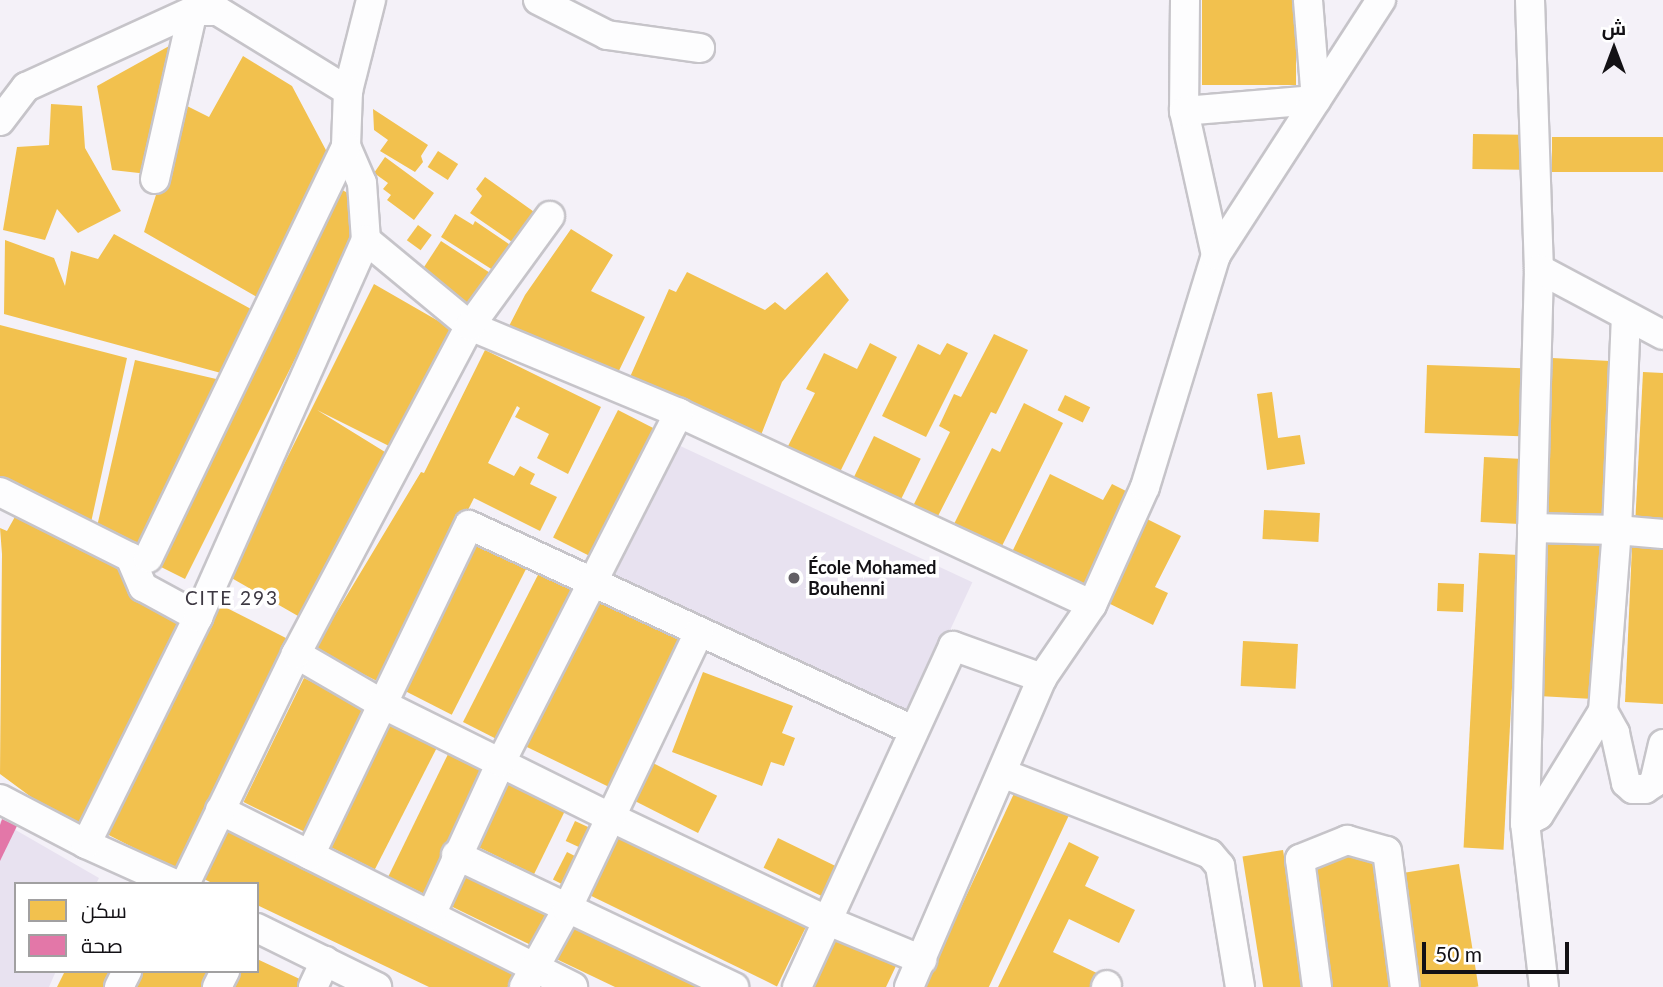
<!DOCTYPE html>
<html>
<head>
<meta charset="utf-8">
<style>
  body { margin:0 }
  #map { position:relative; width:1663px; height:987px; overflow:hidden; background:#f4f1f8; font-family:Lato,Cairo,sans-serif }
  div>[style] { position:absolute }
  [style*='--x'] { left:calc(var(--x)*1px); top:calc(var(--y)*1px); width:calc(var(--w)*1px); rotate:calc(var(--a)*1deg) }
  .built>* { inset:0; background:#e8e2f0; transform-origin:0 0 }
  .homes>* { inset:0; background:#f2c14e; transform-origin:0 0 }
  .health>* { inset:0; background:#e377a8 }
  .roads { filter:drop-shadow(2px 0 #c6c4c9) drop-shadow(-2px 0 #c6c4c9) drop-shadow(0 2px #c6c4c9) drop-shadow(0 -2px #c6c4c9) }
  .minor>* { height:28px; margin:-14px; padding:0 14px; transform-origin:14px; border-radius:14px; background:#fdfdfe }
  .dots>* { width:19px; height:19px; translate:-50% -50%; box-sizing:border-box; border:4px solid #fff; border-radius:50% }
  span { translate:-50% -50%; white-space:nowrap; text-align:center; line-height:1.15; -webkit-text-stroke:7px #fff; paint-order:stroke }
  .poi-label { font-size:18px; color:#131115; font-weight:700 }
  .left { translate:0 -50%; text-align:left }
  .neighbourhood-label { font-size:19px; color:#3d3842; letter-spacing:2px }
  .legend { position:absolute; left:14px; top:882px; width:245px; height:91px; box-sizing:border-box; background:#fff; border:2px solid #a1a0a1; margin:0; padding:9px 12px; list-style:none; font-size:21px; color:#131115 }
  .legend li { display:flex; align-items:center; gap:14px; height:35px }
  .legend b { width:35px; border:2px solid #a1a0a1 }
  .north { position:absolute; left:1579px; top:14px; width:70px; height:70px; -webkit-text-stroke:5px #fff; paint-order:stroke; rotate:0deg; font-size:19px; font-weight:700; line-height:28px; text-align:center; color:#131115 }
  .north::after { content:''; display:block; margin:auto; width:24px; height:32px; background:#131115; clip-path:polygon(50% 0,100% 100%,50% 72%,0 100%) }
  .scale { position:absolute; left:1422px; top:942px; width:147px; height:32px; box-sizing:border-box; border:4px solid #131115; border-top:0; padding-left:9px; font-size:21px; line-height:24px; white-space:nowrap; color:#131115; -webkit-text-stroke:5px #fff; paint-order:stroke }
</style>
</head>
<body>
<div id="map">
  <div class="built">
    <div style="left:676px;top:444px;width:327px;height:146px;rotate:25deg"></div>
    <div style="clip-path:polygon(0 821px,99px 878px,96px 884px,16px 884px,16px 971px,56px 971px,49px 987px,0 987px)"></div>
  </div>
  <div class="homes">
    <div style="left:1202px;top:0;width:94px;height:85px"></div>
    <div style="clip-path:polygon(171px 45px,148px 174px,112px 170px,97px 86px)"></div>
    <div style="clip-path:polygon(243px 56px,292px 86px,328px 154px,264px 301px,144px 232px,185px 105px,209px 117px)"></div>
    <div style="clip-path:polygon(51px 104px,82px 106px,85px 148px,121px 211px,78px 233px,57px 209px,45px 240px,3px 230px,17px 147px,49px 145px)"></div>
    <div style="clip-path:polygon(373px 109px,428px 145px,421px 156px,423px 162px,415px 172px,380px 151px,388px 140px,374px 130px)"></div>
    <div style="left:1473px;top:134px;width:48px;height:35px;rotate:1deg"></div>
    <div style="left:1552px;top:137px;width:111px;height:35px"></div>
    <div style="left:438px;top:151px;width:24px;height:19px;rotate:33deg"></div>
    <div style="clip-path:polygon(385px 157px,434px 193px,414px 220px,387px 200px,391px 195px,383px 189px,388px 183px,374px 173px)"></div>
    <div style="clip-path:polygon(485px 177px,537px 214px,515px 244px,470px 213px,482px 196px,476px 189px)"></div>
    <div style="clip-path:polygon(335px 186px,355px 197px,362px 225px,185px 579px,151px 562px)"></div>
    <div style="clip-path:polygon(455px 214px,473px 225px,475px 221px,512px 246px,496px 272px,441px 237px)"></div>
    <div style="left:418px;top:225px;width:17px;height:19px;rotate:36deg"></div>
    <div style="clip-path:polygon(571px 229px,613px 255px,591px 291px,645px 317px,612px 385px,506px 332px,525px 295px)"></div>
    <div style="clip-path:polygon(114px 234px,260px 314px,232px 376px,4px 314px,5px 240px,54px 258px,65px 286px,71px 251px,98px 259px)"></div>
    <div style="left:441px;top:241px;width:60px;height:38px;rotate:33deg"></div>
    <div style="clip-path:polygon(687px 272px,765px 310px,775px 302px,785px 310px,827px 272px,849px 300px,782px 382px,761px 435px,630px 377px,669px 289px,676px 292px)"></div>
    <div style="clip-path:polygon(374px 284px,454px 330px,393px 448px,317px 410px,385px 452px,298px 616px,228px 576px)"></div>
    <div style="clip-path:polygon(0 325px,127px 358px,90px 527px,0 479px)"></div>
    <div style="clip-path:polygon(994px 334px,1028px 350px,996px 414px,991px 412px,937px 518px,913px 506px,950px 432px,939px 426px,954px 394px,961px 397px)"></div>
    <div style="clip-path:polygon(870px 343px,897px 357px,838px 476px,786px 450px,815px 393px,806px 389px,824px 353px,857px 369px)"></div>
    <div style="clip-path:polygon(947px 343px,968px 353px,926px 437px,882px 416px,918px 344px,940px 355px)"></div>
    <div style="clip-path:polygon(485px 350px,601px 407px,568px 474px,537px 458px,549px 434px,515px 417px,520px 408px,517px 406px,488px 463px,514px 476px,520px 466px,535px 474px,530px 484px,557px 497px,540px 531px,474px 498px,381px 683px,314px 650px,421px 472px,424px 473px)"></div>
    <div style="left:1552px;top:358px;width:68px;height:163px;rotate:3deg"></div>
    <div style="clip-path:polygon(135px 360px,229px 382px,146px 554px,96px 531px)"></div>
    <div style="left:1427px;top:365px;width:96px;height:68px;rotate:2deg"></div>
    <div style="clip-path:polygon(1643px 372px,1663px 373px,1663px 527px,1635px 526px)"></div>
    <div style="clip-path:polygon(1272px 392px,1278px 438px,1300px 435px,1305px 464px,1267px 470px,1257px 394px)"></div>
    <div style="left:1065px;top:395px;width:28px;height:17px;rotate:26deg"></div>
    <div style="clip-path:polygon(1024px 403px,1063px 423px,1001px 548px,954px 524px,992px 448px,1000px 452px)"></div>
    <div style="left:618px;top:410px;width:40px;height:143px;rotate:27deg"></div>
    <div style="left:874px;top:436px;width:52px;height:51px;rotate:26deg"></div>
    <div style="left:1484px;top:457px;width:39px;height:65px;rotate:3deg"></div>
    <div style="clip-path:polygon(1050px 474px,1103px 500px,1112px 484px,1132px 494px,1085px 588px,1012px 552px)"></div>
    <div style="clip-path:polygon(21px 506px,129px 567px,185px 617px,82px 824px,42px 805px,0 774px,2px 554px,0 528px,7px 531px)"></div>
    <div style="left:1264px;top:510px;width:56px;height:29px;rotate:3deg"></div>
    <div style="clip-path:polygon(1141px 516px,1181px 536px,1155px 587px,1168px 593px,1153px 625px,1100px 599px)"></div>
    <div style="left:475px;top:537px;width:60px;height:169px;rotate:27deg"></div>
    <div style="left:1542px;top:540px;width:64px;height:156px;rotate:3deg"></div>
    <div style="clip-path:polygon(1632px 547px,1663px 549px,1663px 704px,1625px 702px)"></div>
    <div style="left:1479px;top:553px;width:40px;height:295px;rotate:3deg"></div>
    <div style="left:542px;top:567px;width:42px;height:174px;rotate:27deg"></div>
    <div style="left:1438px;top:583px;width:26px;height:28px;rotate:2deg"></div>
    <div style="left:598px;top:588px;width:104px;height:174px;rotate:26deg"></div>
    <div style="left:221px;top:605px;width:80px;height:256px;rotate:27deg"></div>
    <div style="left:1243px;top:641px;width:55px;height:45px;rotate:3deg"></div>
    <div style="clip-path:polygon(703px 672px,793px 706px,782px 733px,795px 738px,784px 766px,771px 762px,762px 786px,672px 752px)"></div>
    <div style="left:304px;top:678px;width:76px;height:138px;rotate:26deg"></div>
    <div style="left:388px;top:718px;width:57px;height:141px;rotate:27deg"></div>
    <div style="left:451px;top:748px;width:46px;height:143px;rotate:26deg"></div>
    <div style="left:653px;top:763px;width:72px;height:42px;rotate:27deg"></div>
    <div style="left:508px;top:777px;width:66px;height:76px;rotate:26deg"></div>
    <div style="left:1017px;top:787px;width:59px;height:222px;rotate:25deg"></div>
    <div style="left:575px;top:821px;width:21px;height:22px;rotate:25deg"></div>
    <div style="clip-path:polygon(221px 823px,526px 970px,518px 987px,429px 987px,257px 905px,257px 884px,214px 884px,196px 875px)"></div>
    <div style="left:618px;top:831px;width:211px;height:70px;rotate:26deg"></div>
    <div style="left:778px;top:838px;width:72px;height:33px;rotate:26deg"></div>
    <div style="clip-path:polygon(1069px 842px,1099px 857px,1085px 886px,1135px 910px,1119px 943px,1069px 919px,1053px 952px,1103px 976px,1098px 987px,998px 987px)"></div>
    <div style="left:1283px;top:850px;width:139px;height:41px;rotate:81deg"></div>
    <div style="left:1373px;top:851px;width:138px;height:67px;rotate:81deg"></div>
    <div style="left:567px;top:852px;width:22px;height:31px;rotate:27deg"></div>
    <div style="left:1459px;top:864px;width:124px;height:57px;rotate:81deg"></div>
    <div style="left:460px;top:866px;width:103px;height:40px;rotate:26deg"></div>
    <div style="clip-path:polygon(568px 918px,712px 987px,615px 987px,550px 956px)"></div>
    <div style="clip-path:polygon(832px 935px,896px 966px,886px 987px,806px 987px)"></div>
    <div style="clip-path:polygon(257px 959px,304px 981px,301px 987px,229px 987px,237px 971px,257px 971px)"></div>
    <div style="clip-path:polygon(65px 971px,114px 971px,107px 987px,57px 987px)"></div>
    <div style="clip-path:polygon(139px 971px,212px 971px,204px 987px,132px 987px)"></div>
  </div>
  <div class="health">
    <div style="clip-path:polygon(2px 819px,17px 826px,0 861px,0 825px)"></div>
  </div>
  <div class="roads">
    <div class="minor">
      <div style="--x:538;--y:0;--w:77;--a:26.9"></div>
      <div style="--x:607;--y:35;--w:94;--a:8"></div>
      <div style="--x:1185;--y:0;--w:111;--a:90.5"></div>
      <div style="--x:1184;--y:111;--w:148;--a:77.5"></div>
      <div style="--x:1530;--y:0;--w:269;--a:88.1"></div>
      <div style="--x:1539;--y:269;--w:259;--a:91.5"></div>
      <div style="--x:348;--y:91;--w:94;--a:-75.8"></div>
      <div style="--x:1184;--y:111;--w:132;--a:-4.8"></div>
      <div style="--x:1316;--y:100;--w:100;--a:-94.6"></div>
      <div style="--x:0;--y:121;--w:43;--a:-52.6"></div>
      <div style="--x:26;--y:87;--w:183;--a:-24.5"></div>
      <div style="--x:193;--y:11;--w:25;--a:0"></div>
      <div style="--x:218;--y:11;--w:153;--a:31.6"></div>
      <div style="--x:348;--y:91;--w:55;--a:92.1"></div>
      <div style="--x:346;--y:146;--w:40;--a:66.6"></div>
      <div style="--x:362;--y:183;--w:57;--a:86"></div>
      <div style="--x:366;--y:240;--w:135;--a:39.6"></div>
      <div style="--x:470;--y:326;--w:226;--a:22.6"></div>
      <div style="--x:679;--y:413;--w:455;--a:24.9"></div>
      <div style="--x:155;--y:179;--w:172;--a:-77.3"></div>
      <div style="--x:1539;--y:269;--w:140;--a:28"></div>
      <div style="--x:0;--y:492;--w:145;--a:26.6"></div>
      <div style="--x:130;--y:557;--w:33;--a:67"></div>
      <div style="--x:143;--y:587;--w:63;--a:28.6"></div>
      <div style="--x:148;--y:558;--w:457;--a:-64.3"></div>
      <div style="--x:296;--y:654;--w:102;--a:30.1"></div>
      <div style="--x:384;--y:705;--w:252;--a:26.4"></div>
      <div style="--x:610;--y:817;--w:242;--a:25.5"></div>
      <div style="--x:828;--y:921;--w:102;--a:22.5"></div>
      <div style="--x:1603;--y:711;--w:25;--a:61"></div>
      <div style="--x:1615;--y:733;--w:51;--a:77.6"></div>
      <div style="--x:1626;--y:783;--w:9;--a:41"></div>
      <div style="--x:1633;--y:789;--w:12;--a:0"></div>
      <div style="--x:1645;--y:789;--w:11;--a:-34"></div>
      <div style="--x:1654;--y:783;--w:40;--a:-77"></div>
      <div style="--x:1002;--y:773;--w:223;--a:21.3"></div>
      <div style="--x:1210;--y:854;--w:16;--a:50"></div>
      <div style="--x:1220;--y:866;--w:123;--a:80.6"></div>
      <div style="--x:0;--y:799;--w:97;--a:27.6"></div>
      <div style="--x:86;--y:844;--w:98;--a:24.2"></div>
      <div style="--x:220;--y:810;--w:395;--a:26.6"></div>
      <div style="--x:1525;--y:823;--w:295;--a:-88.6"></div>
      <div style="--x:1532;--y:528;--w:85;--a:1.3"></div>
      <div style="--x:1617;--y:530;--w:46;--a:5"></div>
      <div style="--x:86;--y:844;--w:253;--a:-63.7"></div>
      <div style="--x:198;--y:617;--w:413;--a:-66"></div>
      <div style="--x:310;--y:855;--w:366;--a:-64.3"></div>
      <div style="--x:469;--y:525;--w:490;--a:24.8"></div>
      <div style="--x:456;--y:855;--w:308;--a:25.4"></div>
      <div style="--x:185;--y:884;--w:255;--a:-64.2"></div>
      <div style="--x:296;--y:654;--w:371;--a:-62.1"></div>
      <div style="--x:470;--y:326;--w:136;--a:-54"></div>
      <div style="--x:431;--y:915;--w:168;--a:-65.4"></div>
      <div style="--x:501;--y:762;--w:392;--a:-63"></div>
      <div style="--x:257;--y:928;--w:134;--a:26.2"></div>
      <div style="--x:119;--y:987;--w:18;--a:-63"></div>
      <div style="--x:217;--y:987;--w:18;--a:-63"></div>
      <div style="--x:313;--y:987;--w:29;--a:-65"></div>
      <div style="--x:524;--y:987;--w:89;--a:-61.1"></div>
      <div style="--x:567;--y:909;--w:307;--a:-64.5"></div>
      <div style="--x:797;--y:987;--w:375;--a:-65.4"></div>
      <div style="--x:953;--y:646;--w:95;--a:19.8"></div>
      <div style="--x:909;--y:987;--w:336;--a:-66.7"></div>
      <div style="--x:1042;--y:678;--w:88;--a:-55.6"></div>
      <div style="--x:1092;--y:605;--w:129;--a:-65.8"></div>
      <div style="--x:1145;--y:487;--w:243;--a:-73"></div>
      <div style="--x:1216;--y:255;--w:304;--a:-57.1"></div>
      <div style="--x:1106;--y:987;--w:2;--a:-63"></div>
      <div style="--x:1317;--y:987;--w:129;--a:-97.6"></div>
      <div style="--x:1300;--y:859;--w:51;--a:-22"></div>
      <div style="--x:1347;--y:840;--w:41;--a:15.4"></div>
      <div style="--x:1387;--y:851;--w:137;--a:82.5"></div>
      <div style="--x:1544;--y:987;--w:165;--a:-96.6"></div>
      <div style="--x:1525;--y:823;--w:16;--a:-30"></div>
      <div style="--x:1539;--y:815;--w:122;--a:-58.4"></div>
      <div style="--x:1603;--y:711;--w:182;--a:-85.6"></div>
      <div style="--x:1617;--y:530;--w:212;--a:-87.6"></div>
    </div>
  </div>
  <div class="dots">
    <div style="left:794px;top:578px;background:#625f64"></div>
  </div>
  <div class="poi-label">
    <span class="left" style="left:808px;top:578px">École Mohamed<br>Bouhenni</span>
  </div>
  <div class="neighbourhood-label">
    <span style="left:232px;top:598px">CITE 293</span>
  </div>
  <ul class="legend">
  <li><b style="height:19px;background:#f2c14e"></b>سكن</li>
  <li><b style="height:19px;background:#e377a8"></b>صحة</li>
  </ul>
  <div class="north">ش</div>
  <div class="scale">50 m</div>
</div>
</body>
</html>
